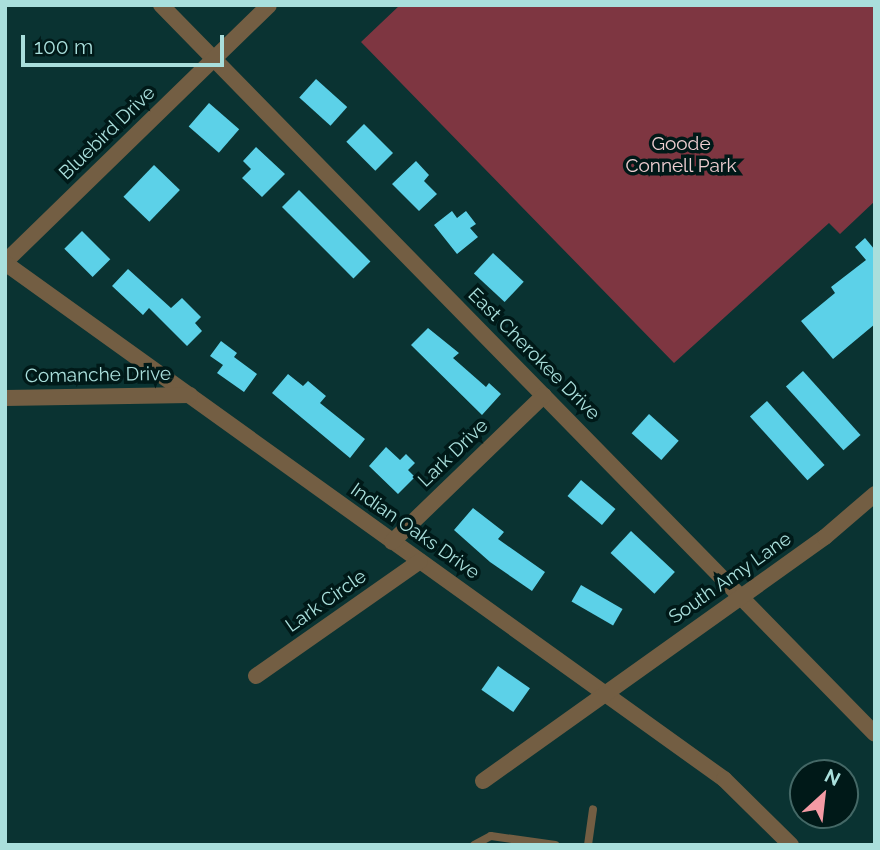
<!DOCTYPE html>
<html>
<head>
<meta charset="utf-8">
<style>
  body { margin:0 }
  #map { position:relative; width:880px; height:850px; overflow:hidden; background:#0a3332; font-family:Raleway,sans-serif }
  div>[style] { position:absolute }
  [style*='--x'] { left:calc(var(--x)*1px); top:calc(var(--y)*1px); width:calc(var(--w)*1px); rotate:calc(var(--a)*1deg) }
  .green>* { inset:0; background:#7e3641 }
  .building>* { inset:0; background:#5cd1e8; transform-origin:0 0 }
  .lane>* { height:8px; margin:-4px; padding:0 4px; transform-origin:4px; border-radius:4px; background:#735e43 }
  .street>* { height:16px; margin:-8px; padding:0 8px; transform-origin:8px; border-radius:8px; background:#735e43 }
  span { translate:-50% -50%; white-space:nowrap; text-align:center; line-height:1.15; -webkit-text-stroke:7px #001918; paint-order:stroke }
  .street-label { font-size:19px; color:#a9dfdc }
  .park-label { font-size:19px; color:#eeced1 }
  .frame { position:absolute; inset:0; border:7px solid #a9dfdc; pointer-events:none }
  .north { position:absolute; left:789px; top:759px; width:70px; height:70px; box-sizing:border-box; background:#001918; border:2px solid #446866; border-radius:50%; rotate:27deg; font-size:19px; font-weight:700; line-height:28px; text-align:center; color:#a9dfdc }
  .north::after { content:''; display:block; margin:auto; width:24px; height:32px; background:#f49aa4; clip-path:polygon(50% 0,100% 100%,50% 72%,0 100%) }
  .scale { position:absolute; left:21px; top:35px; width:203px; height:32px; box-sizing:border-box; border:4px solid #a9dfdc; border-top:0; padding-left:9px; font-size:21px; line-height:24px; white-space:nowrap; color:#a9dfdc; -webkit-text-stroke:5px #001918; paint-order:stroke }
</style>
</head>
<body>
<div id="map">
  <div class="green">
    <div style="clip-path:polygon(400px 5px,875px 5px,875px 201px,840px 234px,829px 223px,674px 363px,361px 42px)"></div>
  </div>
  <div class="building">
    <div style="left:316px;top:79px;width:42px;height:25px;rotate:42deg"></div>
    <div style="left:209px;top:103px;width:40px;height:31px;rotate:41deg"></div>
    <div style="left:364px;top:124px;width:41px;height:25px;rotate:45deg"></div>
    <div style="clip-path:polygon(256px 147px,285px 174px,262px 197px,242px 178px,251px 169px,243px 161px)"></div>
    <div style="clip-path:polygon(416px 161px,429px 175px,424px 181px,437px 194px,419px 211px,392px 184px)"></div>
    <div style="left:154px;top:165px;width:36px;height:44px;rotate:44deg"></div>
    <div style="left:299px;top:190px;width:101px;height:24px;rotate:45deg"></div>
    <div style="clip-path:polygon(452px 211px,457px 218px,466px 211px,476px 224px,470px 228px,478px 237px,457px 254px,434px 225px)"></div>
    <div style="left:82px;top:231px;width:40px;height:25px;rotate:45deg"></div>
    <div style="clip-path:polygon(865px 238px,875px 250px,875px 324px,833px 359px,801px 321px,835px 293px,831px 287px,866px 260px,855px 247px)"></div>
    <div style="left:493px;top:253px;width:42px;height:28px;rotate:43deg"></div>
    <div style="clip-path:polygon(128px 269px,171px 308px,182px 298px,201px 317px,195px 323px,202px 331px,187px 346px,149px 308px,143px 315px,112px 286px)"></div>
    <div style="clip-path:polygon(428px 328px,459px 353px,453px 358px,486px 387px,489px 383px,501px 394px,482px 415px,411px 345px)"></div>
    <div style="clip-path:polygon(221px 341px,237px 353px,234px 357px,257px 374px,244px 392px,217px 373px,223px 365px,210px 356px)"></div>
    <div style="left:803px;top:371px;width:86px;height:23px;rotate:48deg"></div>
    <div style="clip-path:polygon(288px 374px,303px 386px,308px 381px,326px 396px,320px 403px,365px 439px,350px 458px,272px 393px)"></div>
    <div style="left:767px;top:401px;width:86px;height:23px;rotate:48deg"></div>
    <div style="left:649px;top:414px;width:40px;height:26px;rotate:42deg"></div>
    <div style="clip-path:polygon(386px 447px,400px 460px,406px 454px,415px 463px,408px 470px,415px 477px,398px 494px,369px 466px)"></div>
    <div style="left:581px;top:480px;width:45px;height:21px;rotate:40deg"></div>
    <div style="clip-path:polygon(473px 508px,504px 532px,498px 539px,545px 572px,532px 591px,490px 562px,454px 530px)"></div>
    <div style="left:631px;top:531px;width:60px;height:30px;rotate:43deg"></div>
    <div style="left:581px;top:585px;width:48px;height:19px;rotate:30deg"></div>
    <div style="left:498px;top:666px;width:39px;height:29px;rotate:35deg"></div>
  </div>
  <div class="lane">
    <div style="--x:474;--y:845;--w:19;--a:-28"></div>
    <div style="--x:491;--y:836;--w:65;--a:8"></div>
    <div style="--x:588;--y:845;--w:36;--a:-82"></div>
  </div>
  <div class="street">
    <div style="--x:161;--y:5;--w:1020;--a:45.6"></div>
    <div style="--x:5;--y:262;--w:368;--a:-44.2"></div>
    <div style="--x:5;--y:263;--w:885;--a:35.67"></div>
    <div style="--x:724;--y:779;--w:94;--a:44.6"></div>
    <div style="--x:5;--y:398;--w:185;--a:-0.9"></div>
    <div style="--x:392;--y:542;--w:211;--a:-44"></div>
    <div style="--x:256;--y:676;--w:200;--a:-35"></div>
    <div style="--x:483;--y:781;--w:420;--a:-35.5"></div>
    <div style="--x:825;--y:537;--w:66;--a:-40.7"></div>
  </div>
  <div class="street-label">
    <span style="left:107px;top:133px;rotate:-44deg">Bluebird Drive</span>
    <span style="left:534px;top:354px;rotate:45deg">East Cherokee Drive</span>
    <span style="left:98px;top:375px;rotate:-1deg">Comanche Drive</span>
    <span style="left:453px;top:453px;rotate:-44deg">Lark Drive</span>
    <span style="left:415px;top:531px;rotate:35deg">Indian Oaks Drive</span>
    <span style="left:730px;top:578px;rotate:-35deg">South Amy Lane</span>
    <span style="left:326px;top:601px;rotate:-35deg">Lark Circle</span>
  </div>
  <div class="park-label">
    <span style="left:681px;top:155px">Goode<br>Connell Park</span>
  </div>
  <div class="frame"></div>
  <div class="north">N</div>
  <div class="scale">100 m</div>
</div>
</body>
</html>
